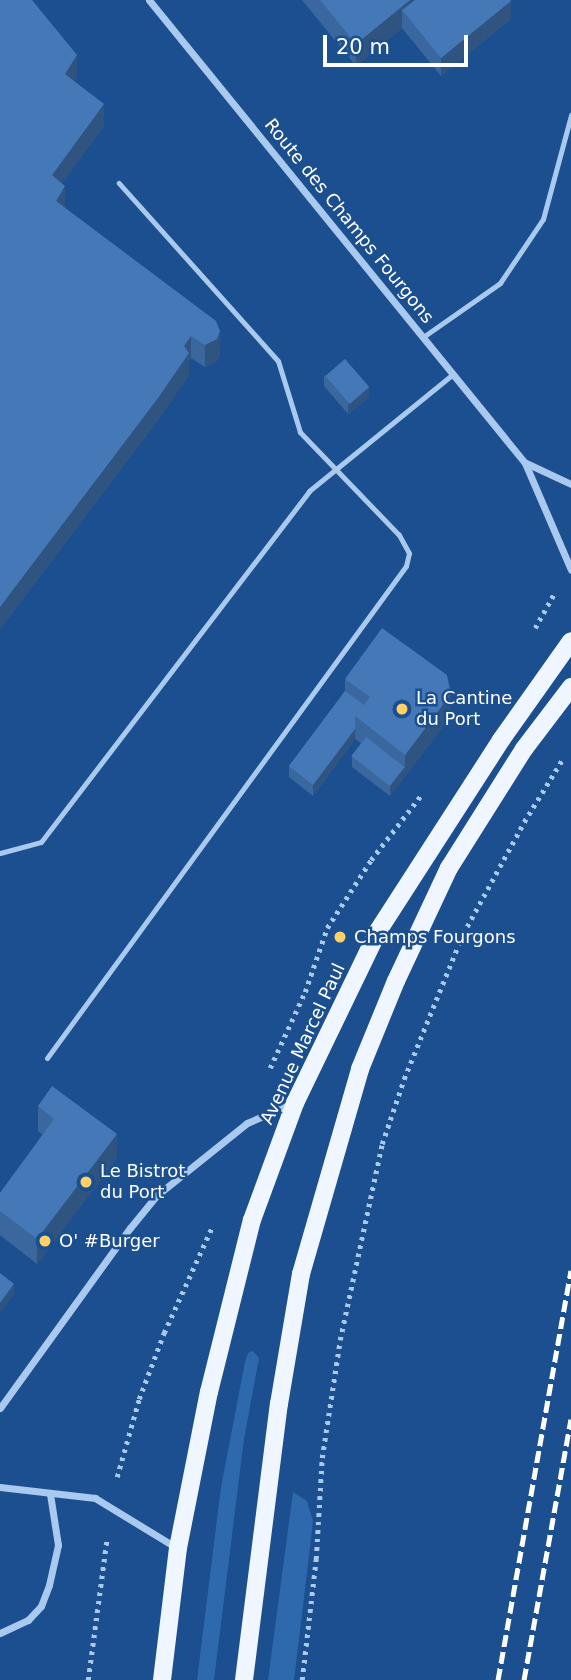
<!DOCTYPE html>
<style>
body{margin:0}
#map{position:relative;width:571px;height:1680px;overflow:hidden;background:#1b4f8f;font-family:"DejaVu Sans",sans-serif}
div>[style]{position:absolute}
.green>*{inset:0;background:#2e69ad}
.path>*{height:4.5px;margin-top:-2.25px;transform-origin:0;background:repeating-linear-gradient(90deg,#a9c9ee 0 3.5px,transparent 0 8.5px)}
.lane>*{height:5px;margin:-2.5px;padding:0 2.5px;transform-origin:2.5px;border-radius:2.5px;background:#a9c9ee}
.street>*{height:7px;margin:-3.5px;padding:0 3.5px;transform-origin:3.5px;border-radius:3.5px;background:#a9c9ee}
.primary>*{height:18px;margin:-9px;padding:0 9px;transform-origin:9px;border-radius:9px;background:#f0f6ff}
.rail>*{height:5px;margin-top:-2.5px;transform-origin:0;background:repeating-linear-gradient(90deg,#fff 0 12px,transparent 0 17px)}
.wall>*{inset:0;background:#3a679d}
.shaded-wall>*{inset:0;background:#305480}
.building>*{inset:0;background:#4478b7;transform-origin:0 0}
.dots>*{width:19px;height:19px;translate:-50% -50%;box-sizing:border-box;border:4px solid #1b4f8f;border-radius:50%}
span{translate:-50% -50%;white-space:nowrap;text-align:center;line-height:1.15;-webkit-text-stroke:5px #1b4f8f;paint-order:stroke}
.street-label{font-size:18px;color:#fff}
.poi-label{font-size:18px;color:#fff}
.left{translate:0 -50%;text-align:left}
.scale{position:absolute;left:323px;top:35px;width:145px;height:32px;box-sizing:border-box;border:4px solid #fff;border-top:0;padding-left:9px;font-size:21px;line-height:24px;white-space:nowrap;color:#fff;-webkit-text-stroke:5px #1b4f8f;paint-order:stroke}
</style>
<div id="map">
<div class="green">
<div style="clip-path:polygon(253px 1351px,259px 1358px,244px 1439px,214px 1680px,197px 1680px,221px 1487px,245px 1362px,248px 1353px)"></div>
<div style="clip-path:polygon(293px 1492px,307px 1501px,313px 1521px,302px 1615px,294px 1680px,268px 1680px)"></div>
</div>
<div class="path">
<div style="left:535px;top:628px;width:41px;rotate:-60.9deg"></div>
<div style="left:270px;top:1068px;width:84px;rotate:-65.3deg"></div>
<div style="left:305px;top:992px;width:68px;rotate:-71deg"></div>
<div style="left:327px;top:928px;width:81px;rotate:-57.1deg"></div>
<div style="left:371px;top:860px;width:83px;rotate:-52.3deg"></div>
<div style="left:117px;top:1477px;width:81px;rotate:-74.2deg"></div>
<div style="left:139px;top:1399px;width:71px;rotate:-69.3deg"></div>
<div style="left:164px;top:1333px;width:116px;rotate:-65.6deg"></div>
<div style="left:88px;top:1680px;width:144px;rotate:-82.4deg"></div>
<div style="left:302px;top:1680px;width:122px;rotate:-83.4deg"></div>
<div style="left:316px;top:1559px;width:101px;rotate:-86.6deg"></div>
<div style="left:322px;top:1458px;width:119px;rotate:-81.3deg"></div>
<div style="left:340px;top:1340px;width:200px;rotate:-77.9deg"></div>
<div style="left:382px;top:1144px;width:69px;rotate:-71.3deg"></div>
<div style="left:404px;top:1079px;width:157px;rotate:-67.9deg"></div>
<div style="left:463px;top:934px;width:128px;rotate:-61.4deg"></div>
<div style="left:524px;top:822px;width:76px;rotate:-58.4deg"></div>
</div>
<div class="lane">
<div style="left:423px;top:337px;width:94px;rotate:-35deg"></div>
<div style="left:500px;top:283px;width:77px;rotate:-56.1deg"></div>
<div style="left:543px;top:219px;width:108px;rotate:-74.9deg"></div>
<div style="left:0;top:853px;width:42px;rotate:-15deg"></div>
<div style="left:41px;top:842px;width:442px;rotate:-52.6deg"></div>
<div style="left:309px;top:491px;width:186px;rotate:-39.1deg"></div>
<div style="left:47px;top:1058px;width:609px;rotate:-53.88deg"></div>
<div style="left:406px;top:566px;width:13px;rotate:-77deg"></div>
<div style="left:409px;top:553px;width:21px;rotate:-119deg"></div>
<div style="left:399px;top:535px;width:143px;rotate:-133.9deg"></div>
<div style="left:300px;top:432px;width:74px;rotate:-107.2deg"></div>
<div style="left:278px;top:361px;width:239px;rotate:-131.8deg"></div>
</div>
<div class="street">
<div style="left:149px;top:0;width:596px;rotate:50.92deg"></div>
<div style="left:525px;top:463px;width:116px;rotate:66.7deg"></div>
<div style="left:526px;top:463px;width:50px;rotate:25deg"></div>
<div style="left:0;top:1408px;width:222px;rotate:-54.2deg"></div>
<div style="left:130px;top:1228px;width:41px;rotate:-50.9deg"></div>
<div style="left:156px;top:1196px;width:117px;rotate:-38.7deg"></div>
<div style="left:247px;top:1123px;width:48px;rotate:-23.4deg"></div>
<div style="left:0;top:1487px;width:96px;rotate:6.6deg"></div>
<div style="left:95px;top:1498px;width:96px;rotate:31.4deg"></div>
<div style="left:0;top:1633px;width:31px;rotate:-25deg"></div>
<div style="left:28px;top:1620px;width:19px;rotate:-47deg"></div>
<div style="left:41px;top:1606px;width:22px;rotate:-69deg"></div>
<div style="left:49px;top:1585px;width:41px;rotate:-77.3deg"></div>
<div style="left:58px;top:1545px;width:52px;rotate:-98.9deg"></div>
</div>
<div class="primary">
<div style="left:162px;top:1680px;width:133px;rotate:-83.1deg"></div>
<div style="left:178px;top:1548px;width:159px;rotate:-78.8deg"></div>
<div style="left:209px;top:1392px;width:177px;rotate:-76deg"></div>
<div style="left:252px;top:1220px;width:125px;rotate:-69.8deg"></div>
<div style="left:295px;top:1103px;width:191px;rotate:-64.2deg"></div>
<div style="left:378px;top:931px;width:227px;rotate:-57.2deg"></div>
<div style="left:501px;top:740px;width:121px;rotate:-54.7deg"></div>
<div style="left:244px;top:1680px;width:278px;rotate:-82.8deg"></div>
<div style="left:279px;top:1404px;width:132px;rotate:-80.4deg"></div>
<div style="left:301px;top:1274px;width:213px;rotate:-73.9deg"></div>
<div style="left:360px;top:1069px;width:95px;rotate:-67.8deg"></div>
<div style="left:396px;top:981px;width:125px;rotate:-64.9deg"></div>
<div style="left:449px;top:868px;width:141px;rotate:-57.8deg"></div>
<div style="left:524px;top:749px;width:78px;rotate:-52.8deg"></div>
</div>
<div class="rail">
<div style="left:498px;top:1680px;width:416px;rotate:-79.9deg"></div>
<div style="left:524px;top:1680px;width:265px;rotate:-79.8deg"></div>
</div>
<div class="wall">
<div style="clip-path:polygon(0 0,77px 77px,74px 82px,104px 126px,62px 183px,65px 208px,220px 354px,217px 361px,205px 367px,191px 358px,189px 361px,189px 375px,158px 420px,0 629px)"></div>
<div style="clip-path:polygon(302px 0,510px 0,511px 19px,441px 76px,402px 28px,356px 66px)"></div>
<div style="clip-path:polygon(324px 375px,369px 397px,348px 414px,324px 386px)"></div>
<div style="clip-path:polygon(345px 679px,451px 716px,390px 796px,352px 767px,352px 757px,362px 744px,355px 739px,313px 796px,289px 777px,289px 766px,345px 691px)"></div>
<div style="clip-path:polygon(38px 1106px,117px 1158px,37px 1264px,0 1235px,0 1193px,43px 1135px,38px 1131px)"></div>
</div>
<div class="shaded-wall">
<div style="clip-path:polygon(410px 0,437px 0,402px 10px,402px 28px,356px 66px,356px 44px)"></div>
<div style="clip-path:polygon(511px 1px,511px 19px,441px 76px,441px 58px)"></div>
<div style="clip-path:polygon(77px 55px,77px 77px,65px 96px,65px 74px)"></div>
<div style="clip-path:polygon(104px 104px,104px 126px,52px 197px,52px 175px)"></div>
<div style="clip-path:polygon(65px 186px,65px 208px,56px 201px)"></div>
<div style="clip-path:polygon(220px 331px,220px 354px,217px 361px,205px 367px,205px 345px)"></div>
<div style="clip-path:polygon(191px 336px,191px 358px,189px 361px,189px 375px,158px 420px,0 629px,0 607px)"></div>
<div style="clip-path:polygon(369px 387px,369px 397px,348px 414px,348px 403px)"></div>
<div style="clip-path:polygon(451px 694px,451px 716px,390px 796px,390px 785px,405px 767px,405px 755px)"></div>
<div style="clip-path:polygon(355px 729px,355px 739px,313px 796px,313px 785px)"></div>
<div style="clip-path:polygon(117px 1134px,117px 1158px,37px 1264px,37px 1239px)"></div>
<div style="clip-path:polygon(14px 1284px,14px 1294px,0 1313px,0 1303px)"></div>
</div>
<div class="building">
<div style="clip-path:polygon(0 0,32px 0,77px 55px,65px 74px,104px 104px,52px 175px,65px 186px,56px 201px,216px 321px,220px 331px,217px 339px,205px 345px,191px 336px,184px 346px,189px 353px,158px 398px,0 607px)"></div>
<div style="clip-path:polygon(320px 0,410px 0,356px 44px)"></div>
<div style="clip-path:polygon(415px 0,510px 0,511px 1px,441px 58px,402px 10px)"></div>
<div style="left:345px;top:359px;width:37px;height:26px;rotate:49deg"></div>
<div style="clip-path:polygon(382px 628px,447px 675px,451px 694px,405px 755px,355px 716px,370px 697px,345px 679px)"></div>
<div style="clip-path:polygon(345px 691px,364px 705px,355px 716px,355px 729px,313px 785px,289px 766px)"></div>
<div style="left:366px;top:737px;width:49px;height:24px;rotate:38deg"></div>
<div style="clip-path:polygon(52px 1086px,117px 1134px,37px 1239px,0 1211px,0 1193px,54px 1119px,38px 1106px)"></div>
<div style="clip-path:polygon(0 1273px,14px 1284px,0 1303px)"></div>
</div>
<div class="dots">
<div style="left:402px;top:709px;background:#ffd166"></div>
<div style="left:340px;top:937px;background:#ffd166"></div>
<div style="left:86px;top:1182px;background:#ffd166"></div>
<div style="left:45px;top:1241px;background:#ffd166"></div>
</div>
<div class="street-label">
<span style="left:349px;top:221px;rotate:51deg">Route des Champs Fourgons</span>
<span style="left:303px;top:1044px;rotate:-65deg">Avenue Marcel Paul</span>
</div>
<div class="poi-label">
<span class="left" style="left:416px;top:709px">La Cantine<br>du Port</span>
<span class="left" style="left:354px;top:937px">Champs Fourgons</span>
<span class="left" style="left:100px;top:1182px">Le Bistrot<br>du Port</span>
<span class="left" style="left:59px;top:1241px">O' #Burger</span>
</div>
<div class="scale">20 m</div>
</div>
